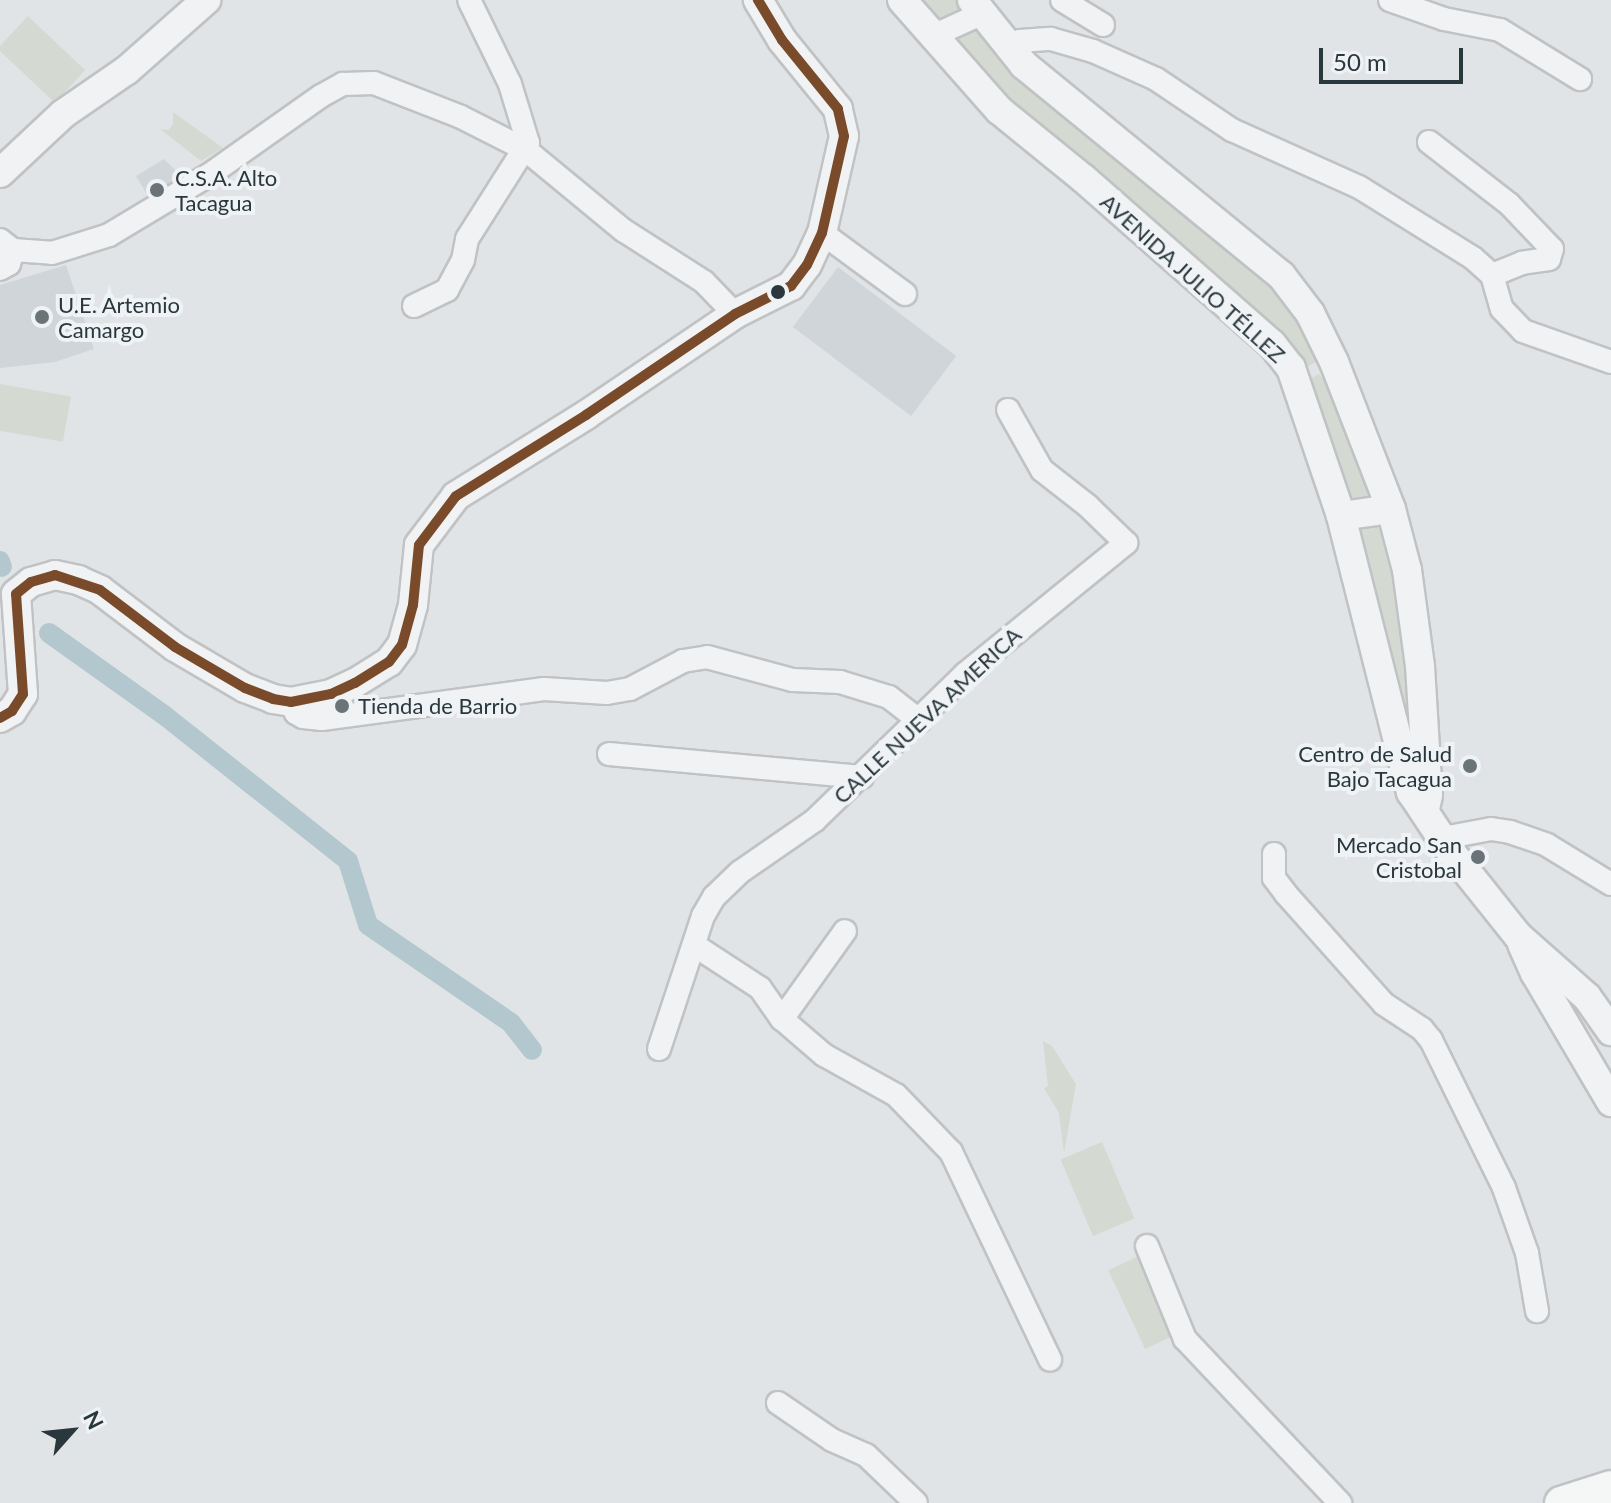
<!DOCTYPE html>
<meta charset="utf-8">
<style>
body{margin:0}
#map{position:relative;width:1611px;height:1503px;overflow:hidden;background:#e1e4e6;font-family:Lato,sans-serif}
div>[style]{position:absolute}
.built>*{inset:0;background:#d0d5d9;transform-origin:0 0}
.green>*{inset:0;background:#d4d9d2;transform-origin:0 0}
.canal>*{height:20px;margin:-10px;padding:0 10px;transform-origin:10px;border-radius:10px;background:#b3c8ce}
.roads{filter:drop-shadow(2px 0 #c0c2c4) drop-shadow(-2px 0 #c0c2c4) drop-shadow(0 2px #c0c2c4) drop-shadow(0 -2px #c0c2c4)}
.minor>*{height:22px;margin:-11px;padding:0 11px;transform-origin:11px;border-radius:11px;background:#f0f2f3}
.tertiary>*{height:28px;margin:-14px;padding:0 14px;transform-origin:14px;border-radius:14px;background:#f0f2f3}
.secondary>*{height:32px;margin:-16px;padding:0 16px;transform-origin:16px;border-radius:16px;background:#f5f6f6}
.bus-1>*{height:10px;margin:-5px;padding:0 5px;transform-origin:5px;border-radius:5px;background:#7a4b2a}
.dots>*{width:22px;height:22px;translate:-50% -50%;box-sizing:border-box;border:4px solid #eff3f5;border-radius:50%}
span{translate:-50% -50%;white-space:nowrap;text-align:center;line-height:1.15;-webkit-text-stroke:8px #eff3f5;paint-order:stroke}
.poi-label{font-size:22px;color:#2a373d}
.left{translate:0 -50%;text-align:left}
.right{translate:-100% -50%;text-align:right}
.street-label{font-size:22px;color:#2a373d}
.north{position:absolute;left:32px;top:1391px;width:80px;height:80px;-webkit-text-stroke:6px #eff3f5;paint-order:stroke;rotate:63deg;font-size:22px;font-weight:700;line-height:32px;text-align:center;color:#2a373d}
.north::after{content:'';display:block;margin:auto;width:28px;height:36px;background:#2a373d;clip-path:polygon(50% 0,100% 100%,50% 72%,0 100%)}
.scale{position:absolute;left:1319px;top:48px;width:144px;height:36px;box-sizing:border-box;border:4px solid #2a373d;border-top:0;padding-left:10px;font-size:24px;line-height:28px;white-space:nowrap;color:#2a373d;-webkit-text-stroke:6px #eff3f5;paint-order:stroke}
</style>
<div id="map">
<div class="built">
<div style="clip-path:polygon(164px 159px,185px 180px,151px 201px,136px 176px)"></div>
<div style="clip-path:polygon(66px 265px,94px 349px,55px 362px,0 368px,0 285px)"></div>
<div style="left:838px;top:267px;width:148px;height:75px;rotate:37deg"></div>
</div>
<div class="green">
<div style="clip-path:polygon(907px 0,960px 0,964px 12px,933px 26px)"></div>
<div style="clip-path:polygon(28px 16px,85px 70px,55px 103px,0 51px,0 46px)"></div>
<div style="clip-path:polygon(977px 27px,1240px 251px,1297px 310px,1320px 360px,1305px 368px,987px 90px,947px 37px)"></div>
<div style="clip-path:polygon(173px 112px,223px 148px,201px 161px,160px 129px,169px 130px,173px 124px)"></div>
<div style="clip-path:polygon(1319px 374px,1330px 387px,1374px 498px,1348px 501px,1307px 380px)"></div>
<div style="left:0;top:384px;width:72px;height:46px;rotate:10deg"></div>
<div style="clip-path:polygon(1358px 524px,1383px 528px,1402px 575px,1418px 775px,1354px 528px)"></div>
<div style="clip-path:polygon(1043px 1041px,1052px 1046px,1076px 1084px,1064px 1153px,1059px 1113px,1044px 1088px,1048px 1086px)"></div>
<div style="left:1102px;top:1142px;width:83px;height:45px;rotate:67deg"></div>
<div style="left:1141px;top:1255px;width:87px;height:36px;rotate:65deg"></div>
</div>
<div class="canal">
<div style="left:0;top:561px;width:6px;rotate:72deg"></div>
<div style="left:49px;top:633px;width:141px;rotate:35.5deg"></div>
<div style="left:164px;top:715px;width:235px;rotate:38.4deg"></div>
<div style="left:348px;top:861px;width:67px;rotate:72.6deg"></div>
<div style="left:368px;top:925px;width:173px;rotate:34.4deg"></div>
<div style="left:511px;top:1023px;width:34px;rotate:52deg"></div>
</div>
<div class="roads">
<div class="minor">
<div style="left:1062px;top:0;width:48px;rotate:31.4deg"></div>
<div style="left:1390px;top:0;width:57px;rotate:19.4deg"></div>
<div style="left:1444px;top:19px;width:57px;rotate:11.1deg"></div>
<div style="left:1500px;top:30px;width:94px;rotate:31.5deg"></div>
<div style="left:935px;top:35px;width:51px;rotate:-24.5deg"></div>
<div style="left:1008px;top:49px;width:14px;rotate:-34deg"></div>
<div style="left:1020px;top:41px;width:31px;rotate:-4deg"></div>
<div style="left:1051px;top:39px;width:44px;rotate:15.9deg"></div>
<div style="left:1093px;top:51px;width:69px;rotate:24deg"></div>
<div style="left:1156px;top:79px;width:92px;rotate:33.9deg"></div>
<div style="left:1232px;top:130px;width:139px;rotate:24.2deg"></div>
<div style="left:1359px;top:187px;width:134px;rotate:31.9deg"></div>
<div style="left:1473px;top:258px;width:25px;rotate:42deg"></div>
<div style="left:1492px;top:275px;width:35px;rotate:74deg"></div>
<div style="left:1502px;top:309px;width:30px;rotate:46deg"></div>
<div style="left:1523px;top:331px;width:93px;rotate:19.4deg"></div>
<div style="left:1429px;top:142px;width:101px;rotate:37.8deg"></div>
<div style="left:1509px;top:204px;width:62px;rotate:46.3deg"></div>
<div style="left:1552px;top:249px;width:10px;rotate:107deg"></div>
<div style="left:1549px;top:259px;width:27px;rotate:172deg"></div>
<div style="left:1522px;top:263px;width:32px;rotate:158deg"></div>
<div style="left:822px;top:233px;width:103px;rotate:36.3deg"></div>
<div style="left:0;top:240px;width:16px;rotate:38deg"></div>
<div style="left:13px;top:250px;width:39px;rotate:4deg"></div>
<div style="left:52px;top:253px;width:60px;rotate:-17.5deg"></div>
<div style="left:109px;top:235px;width:117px;rotate:-31deg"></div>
<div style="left:209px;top:175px;width:137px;rotate:-35.2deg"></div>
<div style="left:321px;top:96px;width:25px;rotate:-29deg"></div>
<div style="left:343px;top:84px;width:31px;rotate:-2deg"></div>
<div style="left:374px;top:83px;width:93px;rotate:21.3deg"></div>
<div style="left:461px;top:117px;width:73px;rotate:26.9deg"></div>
<div style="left:526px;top:150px;width:126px;rotate:39.5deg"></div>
<div style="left:623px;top:230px;width:96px;rotate:32.7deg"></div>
<div style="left:704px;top:282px;width:45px;rotate:45.9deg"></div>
<div style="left:0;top:269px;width:10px;rotate:-29deg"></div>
<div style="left:9px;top:264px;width:15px;rotate:-74deg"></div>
<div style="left:414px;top:306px;width:37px;rotate:-26deg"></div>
<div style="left:447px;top:290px;width:34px;rotate:-62deg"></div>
<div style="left:463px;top:260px;width:21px;rotate:-79deg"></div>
<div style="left:467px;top:239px;width:114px;rotate:-57.6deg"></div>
<div style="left:528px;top:143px;width:62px;rotate:-107deg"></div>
<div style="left:510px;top:84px;width:93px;rotate:-116deg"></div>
<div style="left:291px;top:702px;width:12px;rotate:66deg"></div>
<div style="left:296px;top:713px;width:8px;rotate:30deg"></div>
<div style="left:303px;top:717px;width:19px;rotate:6deg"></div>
<div style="left:322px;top:719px;width:224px;rotate:-7.7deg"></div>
<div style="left:544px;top:689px;width:63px;rotate:3.6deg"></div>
<div style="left:607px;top:693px;width:23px;rotate:-10deg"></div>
<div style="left:630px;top:689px;width:60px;rotate:-27.8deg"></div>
<div style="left:683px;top:661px;width:24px;rotate:-9deg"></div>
<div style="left:707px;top:657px;width:89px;rotate:15deg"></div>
<div style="left:793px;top:680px;width:47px;rotate:2.4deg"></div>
<div style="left:840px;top:682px;width:51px;rotate:17deg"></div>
<div style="left:889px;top:697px;width:39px;rotate:38deg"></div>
<div style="left:609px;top:754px;width:254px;rotate:5.2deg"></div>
<div style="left:1443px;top:838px;width:49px;rotate:-10.6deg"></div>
<div style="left:1491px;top:829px;width:19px;rotate:9deg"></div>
<div style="left:1510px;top:832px;width:39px;rotate:19deg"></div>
<div style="left:1547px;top:845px;width:75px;rotate:31.4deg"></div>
<div style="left:1274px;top:854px;width:24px;rotate:90deg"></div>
<div style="left:1274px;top:878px;width:20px;rotate:53deg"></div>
<div style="left:1286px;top:894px;width:147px;rotate:48.3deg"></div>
<div style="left:1384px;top:1004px;width:45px;rotate:33.3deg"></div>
<div style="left:1422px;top:1029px;width:14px;rotate:51deg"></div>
<div style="left:1431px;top:1040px;width:165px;rotate:63.7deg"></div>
<div style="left:1504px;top:1188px;width:69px;rotate:70.5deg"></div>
<div style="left:1527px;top:1253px;width:59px;rotate:80.2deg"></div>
<div style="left:694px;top:945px;width:79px;rotate:33.1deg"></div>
<div style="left:760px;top:988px;width:38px;rotate:55deg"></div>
<div style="left:782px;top:1019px;width:55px;rotate:40.6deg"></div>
<div style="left:824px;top:1055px;width:82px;rotate:29.1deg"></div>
<div style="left:896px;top:1095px;width:79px;rotate:46deg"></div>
<div style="left:951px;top:1152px;width:230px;rotate:64.5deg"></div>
<div style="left:782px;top:1019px;width:108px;rotate:-54.4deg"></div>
<div style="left:659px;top:1049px;width:140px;rotate:-71.7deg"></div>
<div style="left:703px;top:916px;width:22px;rotate:-60deg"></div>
<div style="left:714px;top:897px;width:36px;rotate:-44deg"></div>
<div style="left:740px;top:872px;width:91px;rotate:-34.7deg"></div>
<div style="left:815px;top:820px;width:209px;rotate:-44.2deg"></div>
<div style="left:965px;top:674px;width:208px;rotate:-39.1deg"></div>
<div style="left:1126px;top:543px;width:53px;rotate:-135.8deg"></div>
<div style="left:1088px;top:506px;width:58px;rotate:-142deg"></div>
<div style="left:1042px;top:470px;width:69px;rotate:-119.5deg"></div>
<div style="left:1147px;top:1246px;width:100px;rotate:67.8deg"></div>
<div style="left:1185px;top:1339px;width:226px;rotate:46.6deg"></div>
<div style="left:778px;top:1403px;width:65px;rotate:34.4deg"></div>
<div style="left:832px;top:1440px;width:37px;rotate:24deg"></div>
<div style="left:866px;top:1455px;width:69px;rotate:43.8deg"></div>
</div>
<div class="tertiary">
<div style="left:902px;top:0;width:147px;rotate:48.6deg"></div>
<div style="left:999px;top:110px;width:109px;rotate:39.1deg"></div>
<div style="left:1084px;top:179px;width:250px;rotate:41.3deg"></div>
<div style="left:1272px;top:344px;width:31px;rotate:52deg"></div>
<div style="left:1291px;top:368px;width:156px;rotate:71.3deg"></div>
<div style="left:1341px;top:516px;width:285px;rotate:75.8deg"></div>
<div style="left:1411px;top:792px;width:72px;rotate:56.3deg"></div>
<div style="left:1451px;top:852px;width:107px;rotate:51.4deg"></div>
<div style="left:1518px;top:936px;width:92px;rotate:41.5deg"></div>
<div style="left:1587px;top:997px;width:42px;rotate:54.8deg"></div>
<div style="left:972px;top:0;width:83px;rotate:51.3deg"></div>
<div style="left:1024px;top:65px;width:332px;rotate:39.3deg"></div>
<div style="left:1281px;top:275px;width:48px;rotate:52.7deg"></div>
<div style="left:1310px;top:313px;width:55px;rotate:63.9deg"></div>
<div style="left:1334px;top:362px;width:158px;rotate:68.8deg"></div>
<div style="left:1391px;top:509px;width:63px;rotate:75.3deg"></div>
<div style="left:1407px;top:570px;width:97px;rotate:82.3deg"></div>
<div style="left:1420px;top:666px;width:129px;rotate:86.5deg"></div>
<div style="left:1428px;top:795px;width:14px;rotate:102deg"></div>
<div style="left:0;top:173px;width:86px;rotate:-43.1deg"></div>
<div style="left:63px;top:114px;width:78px;rotate:-34.5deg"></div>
<div style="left:127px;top:70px;width:106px;rotate:-41.5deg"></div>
<div style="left:1341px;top:516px;width:50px;rotate:-8deg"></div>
<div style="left:0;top:718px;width:14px;rotate:-30deg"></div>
<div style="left:12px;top:711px;width:20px;rotate:-57deg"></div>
<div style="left:23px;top:694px;width:100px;rotate:-94deg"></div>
<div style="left:16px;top:594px;width:19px;rotate:-39deg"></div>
<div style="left:31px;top:582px;width:25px;rotate:-16deg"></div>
<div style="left:55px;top:575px;width:24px;rotate:12deg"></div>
<div style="left:78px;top:580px;width:24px;rotate:24deg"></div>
<div style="left:100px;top:590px;width:94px;rotate:37.2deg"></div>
<div style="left:175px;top:647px;width:81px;rotate:30.4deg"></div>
<div style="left:245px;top:688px;width:30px;rotate:21deg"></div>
<div style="left:273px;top:699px;width:18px;rotate:9deg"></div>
<div style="left:291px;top:702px;width:41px;rotate:-11.3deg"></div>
<div style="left:331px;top:694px;width:26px;rotate:-25deg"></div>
<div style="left:355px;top:683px;width:40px;rotate:-32deg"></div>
<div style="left:389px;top:662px;width:21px;rotate:-53deg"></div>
<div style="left:402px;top:645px;width:41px;rotate:-74.6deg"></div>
<div style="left:413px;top:605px;width:60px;rotate:-84.3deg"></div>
<div style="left:419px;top:545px;width:61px;rotate:-52.9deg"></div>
<div style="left:456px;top:496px;width:153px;rotate:-31.9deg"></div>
<div style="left:586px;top:415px;width:180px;rotate:-34.1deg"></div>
<div style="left:735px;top:314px;width:63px;rotate:-26.6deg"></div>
<div style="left:791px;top:286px;width:26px;rotate:-53deg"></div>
<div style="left:807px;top:265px;width:35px;rotate:-65deg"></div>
<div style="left:822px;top:233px;width:99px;rotate:-77.2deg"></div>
<div style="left:844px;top:136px;width:28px;rotate:-103deg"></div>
<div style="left:838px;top:109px;width:89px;rotate:-129.1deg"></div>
<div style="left:782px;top:40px;width:47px;rotate:-121deg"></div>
<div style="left:1522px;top:944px;width:32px;rotate:66deg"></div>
<div style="left:1535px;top:973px;width:150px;rotate:59.5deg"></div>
</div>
<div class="secondary">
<div style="left:1561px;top:1503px;width:52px;rotate:-17.7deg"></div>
</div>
</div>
<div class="bus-1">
<div style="left:0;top:718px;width:14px;rotate:-30deg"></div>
<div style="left:12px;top:711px;width:20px;rotate:-57deg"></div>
<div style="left:23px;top:694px;width:100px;rotate:-94deg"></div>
<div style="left:16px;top:594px;width:19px;rotate:-39deg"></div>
<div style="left:31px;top:582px;width:25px;rotate:-16deg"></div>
<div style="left:55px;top:575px;width:47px;rotate:18.4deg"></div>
<div style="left:100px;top:590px;width:94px;rotate:37.2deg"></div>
<div style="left:175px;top:647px;width:81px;rotate:30.4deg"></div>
<div style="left:245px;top:688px;width:30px;rotate:21deg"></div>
<div style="left:273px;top:699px;width:18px;rotate:9deg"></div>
<div style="left:291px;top:702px;width:41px;rotate:-11.3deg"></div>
<div style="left:331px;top:694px;width:26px;rotate:-25deg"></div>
<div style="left:355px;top:683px;width:40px;rotate:-32deg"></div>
<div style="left:389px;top:662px;width:21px;rotate:-53deg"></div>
<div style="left:402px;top:645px;width:41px;rotate:-74.6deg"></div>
<div style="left:413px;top:605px;width:60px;rotate:-84.3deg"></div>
<div style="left:419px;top:545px;width:61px;rotate:-52.9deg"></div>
<div style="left:456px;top:496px;width:153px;rotate:-31.9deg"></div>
<div style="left:586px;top:415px;width:180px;rotate:-34.1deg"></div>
<div style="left:735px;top:314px;width:63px;rotate:-26.6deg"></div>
<div style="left:791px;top:286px;width:26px;rotate:-53deg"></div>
<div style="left:807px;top:265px;width:35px;rotate:-65deg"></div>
<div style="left:822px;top:233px;width:99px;rotate:-77.2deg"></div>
<div style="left:844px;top:136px;width:28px;rotate:-103deg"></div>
<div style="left:838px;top:109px;width:89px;rotate:-129.1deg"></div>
<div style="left:782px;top:40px;width:47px;rotate:-121deg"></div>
</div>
<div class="dots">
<div style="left:157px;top:190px;background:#6a7478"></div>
<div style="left:778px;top:292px;background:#2a373d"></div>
<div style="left:42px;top:317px;background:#6a7478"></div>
<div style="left:342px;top:706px;background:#6a7478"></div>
<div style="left:1470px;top:766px;background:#6a7478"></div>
<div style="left:1478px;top:857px;background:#6a7478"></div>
</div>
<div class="poi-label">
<span class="left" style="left:175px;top:190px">C.S.A. Alto<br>Tacagua</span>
<span class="left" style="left:58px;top:317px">U.E. Artemio<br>Camargo</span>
<span class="left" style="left:358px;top:706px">Tienda de Barrio</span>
<span class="right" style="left:1452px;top:766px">Centro de Salud<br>Bajo Tacagua</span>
<span class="right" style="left:1462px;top:857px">Mercado San<br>Cristobal</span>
</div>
<div class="street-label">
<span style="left:1193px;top:278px;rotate:42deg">AVENIDA JULIO TÉLLEZ</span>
<span style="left:927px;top:715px;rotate:-43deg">CALLE NUEVA AMERICA</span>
</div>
<div class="north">N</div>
<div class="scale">50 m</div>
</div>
